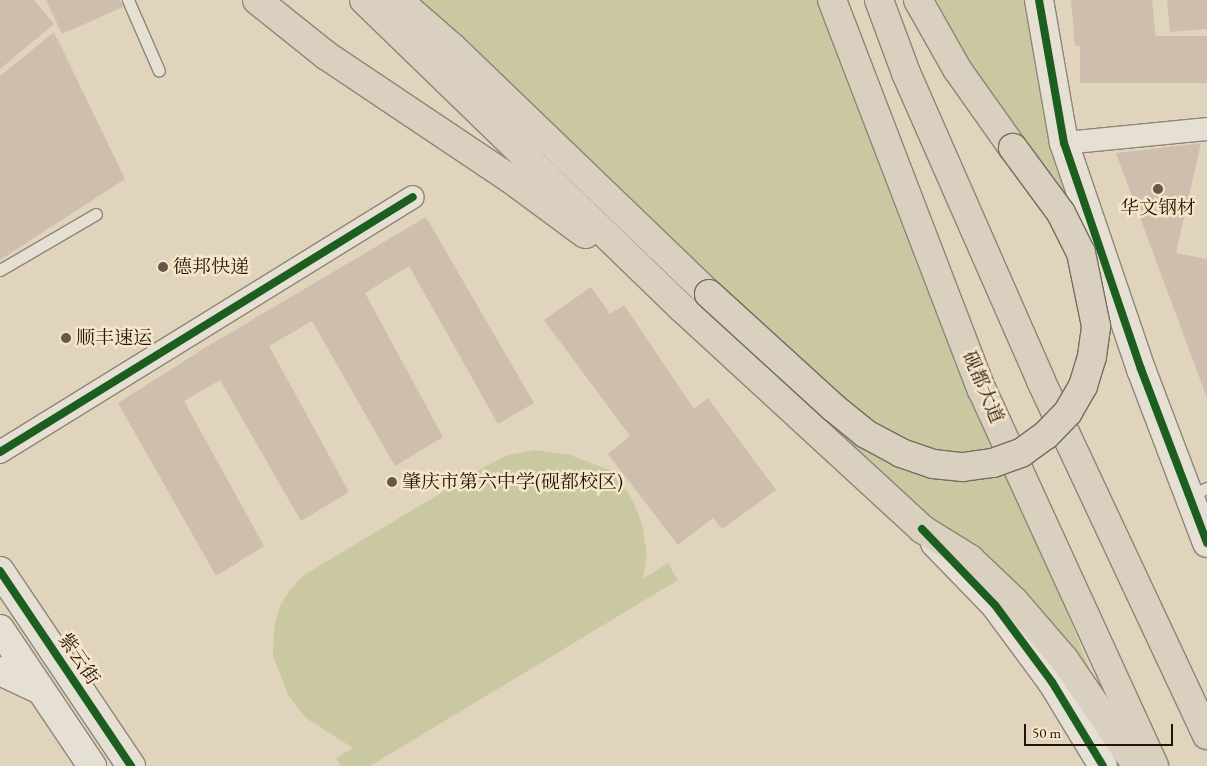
<!DOCTYPE html>
<meta charset="utf-8">
<style>
body{margin:0}
#map{position:relative;width:1207px;height:766px;overflow:hidden;background:#e1d4bc;font-family:"EB Garamond","Noto Serif SC",serif}
div>[style]{position:absolute}
.green>*{inset:0;background:#cac8a1}
.building>*{inset:0;background:#cebead;transform-origin:0 0}
.roads{filter:drop-shadow(1px 0 #8e8577) drop-shadow(-1px 0 #8e8577) drop-shadow(0 1px #8e8577) drop-shadow(0 -1px #8e8577)}
.lane>*{height:11px;margin:-5.5px;padding:0 5.5px;transform-origin:5.5px;border-radius:5.5px;background:#e6e0d4}
.street>*{height:22px;margin:-11px;padding:0 11px;transform-origin:11px;border-radius:11px;background:#e6e0d4}
.secondary>*{height:28px;margin:-14px;padding:0 14px;transform-origin:14px;border-radius:14px;background:#e6e0d4}
.primary>*{height:28px;margin:-14px;padding:0 14px;transform-origin:14px;border-radius:14px;background:#dad0bf}
.bridges{filter:drop-shadow(1px 0 #746c5f) drop-shadow(-1px 0 #746c5f) drop-shadow(0 1px #746c5f) drop-shadow(0 -1px #746c5f)}
.primary-bridge>*{height:28px;margin:-14px;padding:0 14px;transform-origin:14px;border-radius:14px;background:#dad0bf}
.cycleway>*{height:8px;margin:-4px;padding:0 4px;transform-origin:4px;border-radius:4px;background:#1b5e20}
.dots>*{width:14px;height:14px;translate:-50% -50%;box-sizing:border-box;border:2px solid #f5e6ca;border-radius:50%}
span{translate:-50% -50%;white-space:nowrap;text-align:center;line-height:1.15;-webkit-text-stroke:5px #f5e6ca;paint-order:stroke}
.poi-label{font-size:19px;color:#22130c}
.left{translate:0 -50%;text-align:left}
.street-label{font-size:19px;color:#22130c}
.scale{position:absolute;left:1024px;top:724px;width:149px;height:22px;box-sizing:border-box;border:2px solid #22130c;border-top:0;padding-left:6px;font-size:15px;line-height:18px;white-space:nowrap;color:#22130c;-webkit-text-stroke:4px #f5e6ca;paint-order:stroke}
</style>
<div id="map">
<div class="green">
<div style="clip-path:polygon(411px 0,822px 0,1101px 697px,953px 535px,848px 445px,823px 381px)"></div>
<div style="clip-path:polygon(931px 0,1023px 0,1049px 120px,1088px 242px,995px 108px)"></div>
<div style="clip-path:polygon(535px 450px,570px 455px,609px 470px,630px 495px,642px 523px,647px 556px,643px 579px,668px 563px,678px 580px,370px 766px,341px 766px,336px 758px,353px 748px,306px 718px,288px 695px,273px 656px,274px 629px,279px 608px,289px 591px,304px 575px,486px 466px,508px 455px)"></div>
</div>
<div class="building">
<div style="clip-path:polygon(0 0,34px 0,54px 24px,0 69px)"></div>
<div style="clip-path:polygon(46px 0,120px 0,123px 7px,62px 34px)"></div>
<div style="clip-path:polygon(1071px 0,1152px 0,1156px 39px,1075px 46px)"></div>
<div style="clip-path:polygon(1167px 0,1207px 0,1207px 29px,1170px 32px)"></div>
<div style="clip-path:polygon(54px 32px,125px 179px,0 260px,0 76px)"></div>
<div style="left:1207px;top:36px;width:47px;height:127px;rotate:90deg"></div>
<div style="clip-path:polygon(1201px 143px,1176px 253px,1207px 259px,1207px 398px,1116px 153px)"></div>
<div style="clip-path:polygon(426px 217px,534px 403px,498px 424px,409px 266px,365px 293px,443px 437px,395px 466px,312px 321px,269px 346px,349px 492px,301px 521px,220px 380px,184px 401px,264px 546px,216px 576px,118px 403px,203px 349px)"></div>
<div style="clip-path:polygon(591px 287px,610px 314px,624px 305px,694px 409px,708px 398px,776px 490px,722px 529px,713px 518px,678px 545px,608px 454px,630px 436px,544px 320px)"></div>
</div>
<div class="roads">
<div class="lane">
<div style="left:128px;top:0;width:77px;rotate:66.4deg"></div>
<div style="left:0;top:270px;width:111px;rotate:-30.3deg"></div>
<div style="left:1189px;top:496px;width:20px;rotate:-24deg"></div>
</div>
<div class="street">
<div style="left:1064px;top:143px;width:144px;rotate:-5.6deg"></div>
<div style="left:0;top:452px;width:485px;rotate:-31.7deg"></div>
</div>
<div class="secondary">
<div style="left:1039px;top:0;width:145px;rotate:80.1deg"></div>
<div style="left:1064px;top:143px;width:239px;rotate:71.2deg"></div>
<div style="left:1141px;top:369px;width:186px;rotate:69.2deg"></div>
<div style="left:935px;top:543px;width:86px;rotate:45.9deg"></div>
<div style="left:995px;top:605px;width:96px;rotate:53.5deg"></div>
<div style="left:1052px;top:682px;width:98px;rotate:58.7deg"></div>
<div style="left:0;top:571px;width:235px;rotate:56.1deg"></div>
<div style="left:0;top:629px;width:165px;rotate:56.1deg"></div>
<div style="left:0;top:671px;width:42px;rotate:25.3deg"></div>
</div>
<div class="primary">
<div style="left:257px;top:0;width:90px;rotate:38.7deg"></div>
<div style="left:327px;top:56px;width:218px;rotate:33.8deg"></div>
<div style="left:508px;top:177px;width:96px;rotate:36.5deg"></div>
<div style="left:364px;top:0;width:444px;rotate:44.1deg"></div>
<div style="left:683px;top:309px;width:325px;rotate:42.6deg"></div>
<div style="left:922px;top:529px;width:57px;rotate:32deg"></div>
<div style="left:970px;top:559px;width:61px;rotate:43.7deg"></div>
<div style="left:1014px;top:601px;width:77px;rotate:49.2deg"></div>
<div style="left:1064px;top:659px;width:130px;rotate:55.7deg"></div>
<div style="left:398px;top:0;width:73px;rotate:41.1deg"></div>
<div style="left:453px;top:48px;width:355px;rotate:43.9deg"></div>
<div style="left:832px;top:0;width:418px;rotate:69deg"></div>
<div style="left:982px;top:390px;width:413px;rotate:65.4deg"></div>
<div style="left:879px;top:0;width:78px;rotate:69.7deg"></div>
<div style="left:906px;top:73px;width:336px;rotate:66.3deg"></div>
<div style="left:1041px;top:381px;width:391px;rotate:64.9deg"></div>
<div style="left:918px;top:0;width:79px;rotate:60.5deg"></div>
<div style="left:957px;top:69px;width:97px;rotate:54.7deg"></div>
</div>
</div>
<div class="bridges">
<div class="primary-bridge">
<div style="left:709px;top:294px;width:169px;rotate:42.4deg"></div>
<div style="left:834px;top:408px;width:41px;rotate:39.1deg"></div>
<div style="left:866px;top:434px;width:40px;rotate:28deg"></div>
<div style="left:901px;top:453px;width:34px;rotate:19deg"></div>
<div style="left:933px;top:464px;width:30px;rotate:6deg"></div>
<div style="left:963px;top:467px;width:30px;rotate:-8deg"></div>
<div style="left:993px;top:463px;width:30px;rotate:-20deg"></div>
<div style="left:1021px;top:453px;width:31px;rotate:-36deg"></div>
<div style="left:1046px;top:435px;width:32px;rotate:-46deg"></div>
<div style="left:1068px;top:412px;width:30px;rotate:-60deg"></div>
<div style="left:1083px;top:386px;width:31px;rotate:-73deg"></div>
<div style="left:1092px;top:356px;width:30px;rotate:-82deg"></div>
<div style="left:1096px;top:326px;width:75px;rotate:-101.6deg"></div>
<div style="left:1081px;top:253px;width:45px;rotate:-116.6deg"></div>
<div style="left:1061px;top:213px;width:81px;rotate:-126.4deg"></div>
</div>
</div>
<div class="cycleway">
<div style="left:1039px;top:0;width:145px;rotate:80.1deg"></div>
<div style="left:1064px;top:143px;width:239px;rotate:71.2deg"></div>
<div style="left:1141px;top:369px;width:186px;rotate:69.2deg"></div>
<div style="left:0;top:452px;width:485px;rotate:-31.7deg"></div>
<div style="left:922px;top:529px;width:105px;rotate:46.2deg"></div>
<div style="left:995px;top:605px;width:96px;rotate:53.5deg"></div>
<div style="left:1052px;top:682px;width:98px;rotate:58.7deg"></div>
<div style="left:0;top:571px;width:235px;rotate:56.1deg"></div>
</div>
<div class="dots">
<div style="left:1158px;top:189px;background:#65574a"></div>
<div style="left:163px;top:267px;background:#65574a"></div>
<div style="left:66px;top:338px;background:#65574a"></div>
<div style="left:392px;top:482px;background:#65574a"></div>
</div>
<div class="poi-label">
<span style="left:1158px;top:208px">华文钢材</span>
<span class="left" style="left:173px;top:267px">德邦快递</span>
<span class="left" style="left:76px;top:338px">顺丰速运</span>
<span class="left" style="left:402px;top:482px">肇庆市第六中学(砚都校区)</span>
</div>
<div class="street-label">
<span style="left:983px;top:387px;rotate:67deg">砚都大道</span>
<span style="left:79px;top:659px;rotate:56deg">紫云街</span>
</div>
<div class="scale">50 m</div>
</div>
